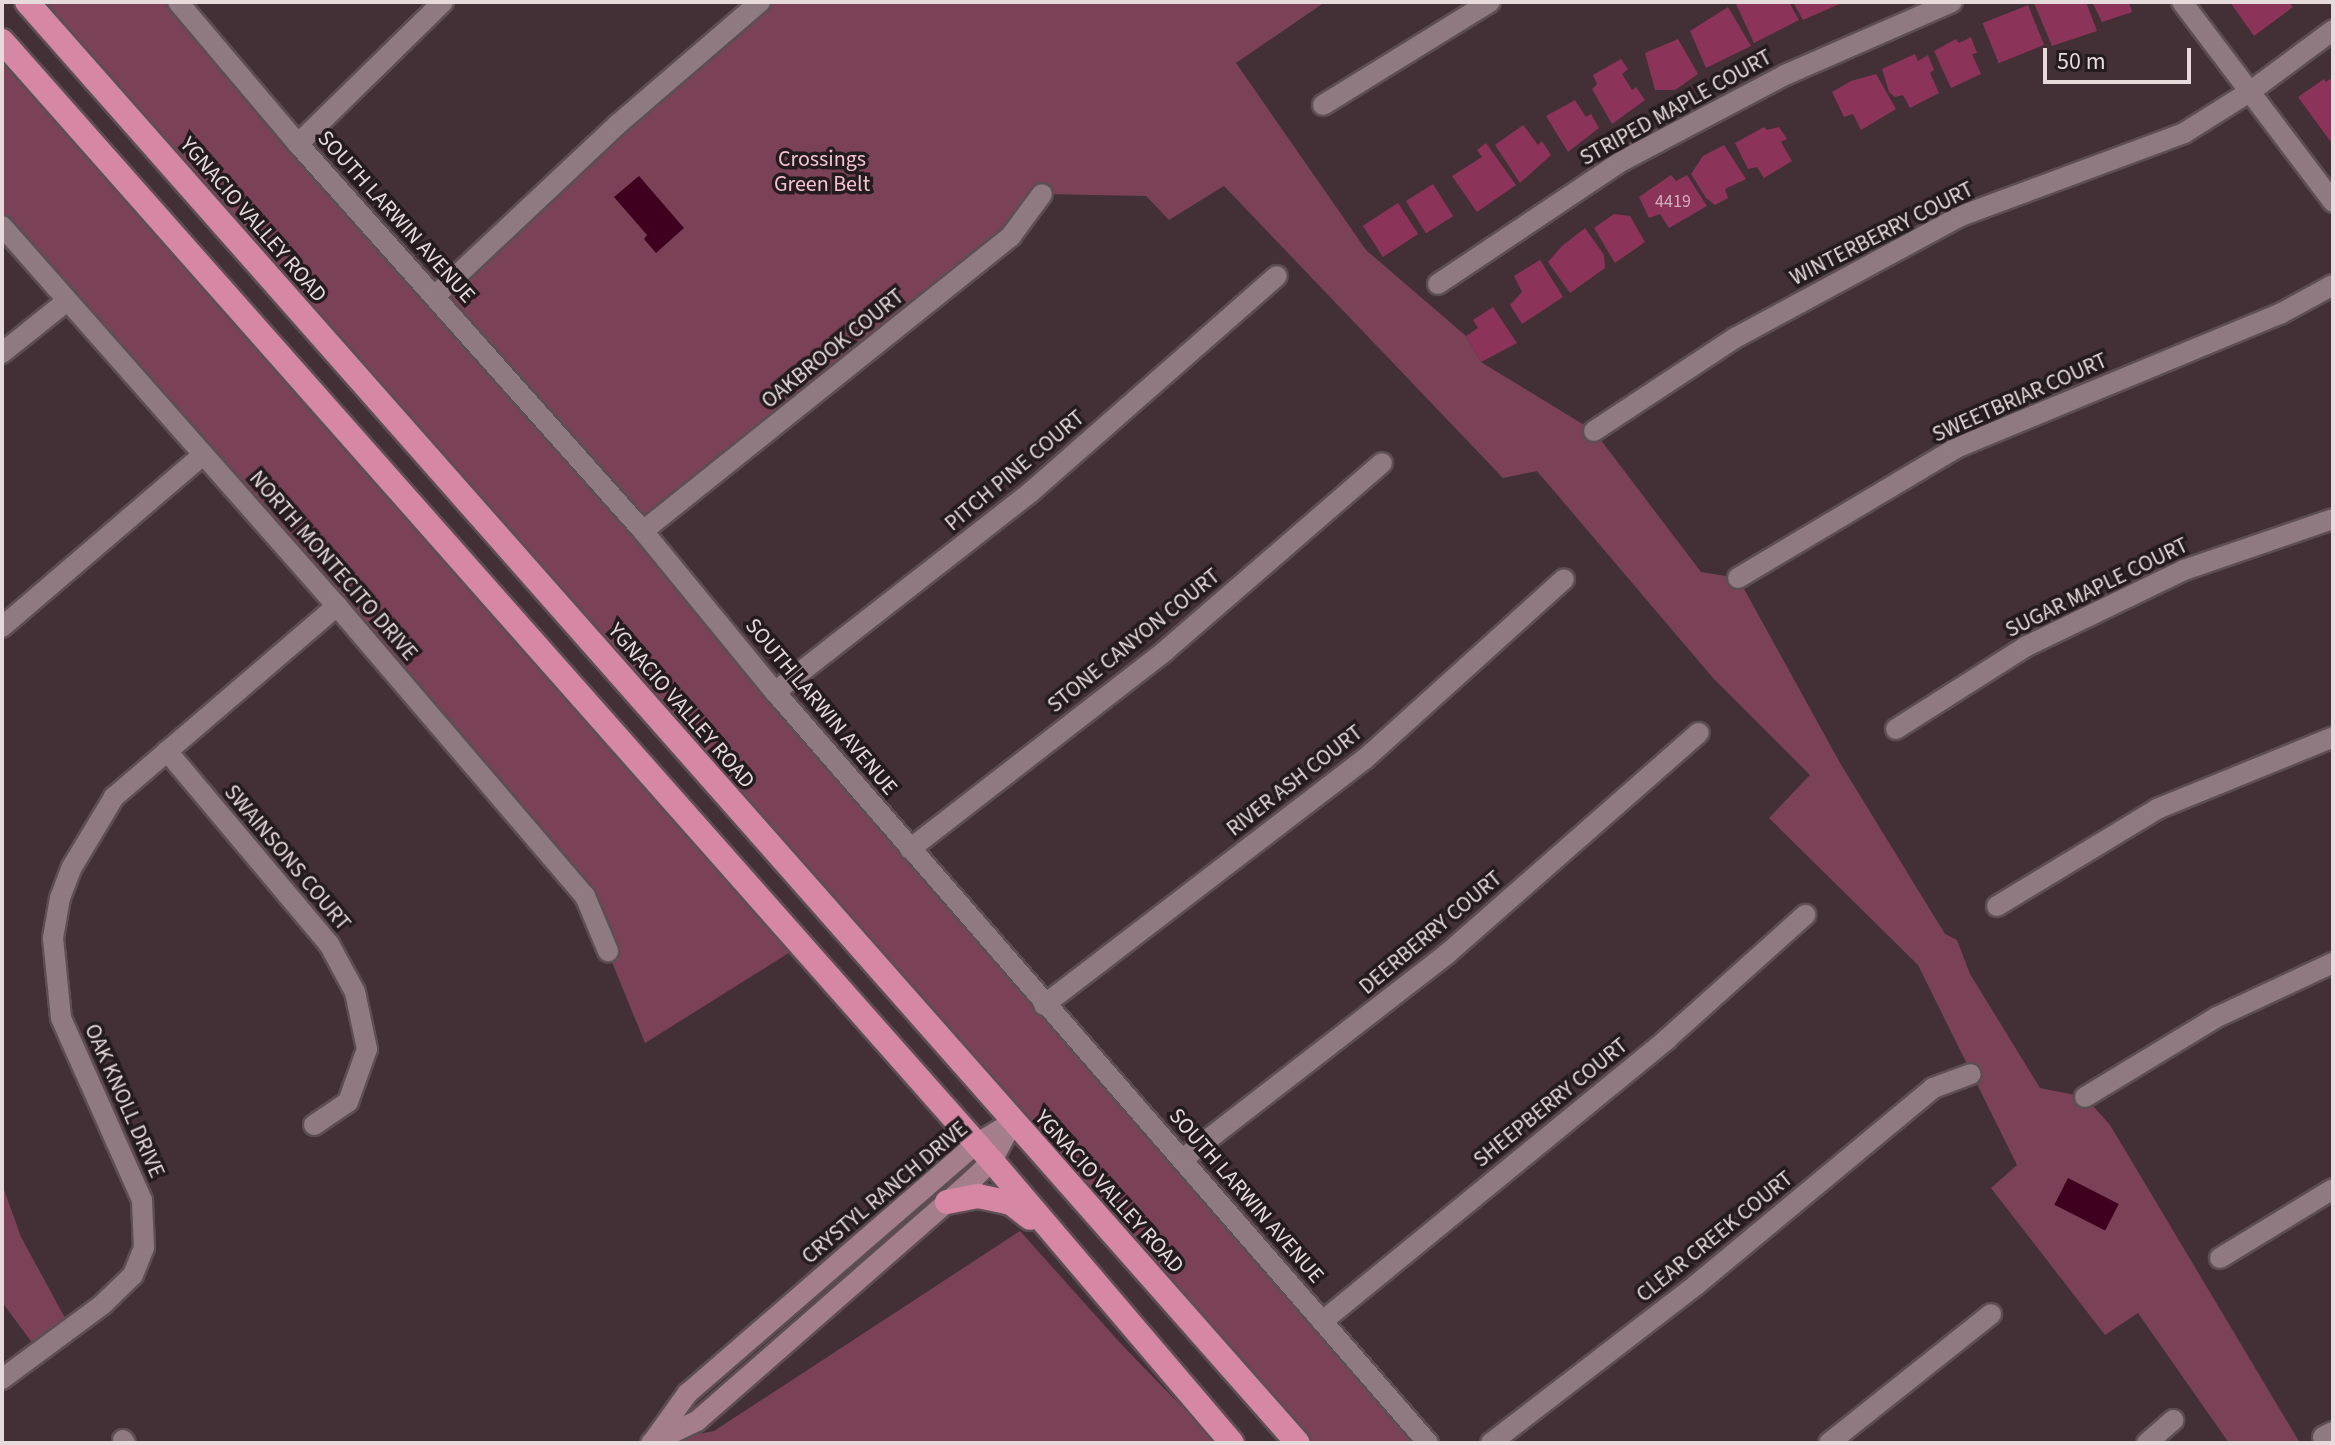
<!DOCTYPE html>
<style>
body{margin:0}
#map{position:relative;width:2335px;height:1445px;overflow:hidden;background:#423036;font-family:"Source Sans 3",sans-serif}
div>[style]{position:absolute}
.green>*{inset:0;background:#7b4257}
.water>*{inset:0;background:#3f001f;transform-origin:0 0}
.building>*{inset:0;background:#8c3359;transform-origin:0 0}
.roads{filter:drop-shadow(2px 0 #5d4e53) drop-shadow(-2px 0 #5d4e53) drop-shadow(0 2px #5d4e53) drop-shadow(0 -2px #5d4e53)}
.street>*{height:20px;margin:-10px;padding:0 10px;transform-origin:10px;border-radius:10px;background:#907a81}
.secondary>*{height:20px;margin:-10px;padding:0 10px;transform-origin:10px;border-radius:10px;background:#a57e8b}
.highway>*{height:24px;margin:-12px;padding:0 12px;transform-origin:12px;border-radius:12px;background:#d687a3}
span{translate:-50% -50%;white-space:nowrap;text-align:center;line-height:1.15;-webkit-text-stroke:7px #231b1d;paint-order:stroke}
.number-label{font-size:18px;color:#d0b0bc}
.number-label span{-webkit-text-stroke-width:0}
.street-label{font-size:22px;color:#e6dadd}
.park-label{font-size:22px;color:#f5c2d3}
.frame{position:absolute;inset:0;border:4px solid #e6dadd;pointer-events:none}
.scale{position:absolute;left:2043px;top:48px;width:148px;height:36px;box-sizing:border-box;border:4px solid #e6dadd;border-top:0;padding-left:10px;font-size:24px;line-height:28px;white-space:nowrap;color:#e6dadd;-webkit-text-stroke:6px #231b1d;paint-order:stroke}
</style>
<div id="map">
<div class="green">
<div style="clip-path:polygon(27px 2px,178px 2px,435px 296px,760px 2px,1325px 2px,1236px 63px,1366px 250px,1466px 336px,1481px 362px,1594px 431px,1701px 572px,1738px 578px,1840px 763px,1945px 934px,1957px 940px,1970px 974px,2040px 1088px,2085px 1097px,2110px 1125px,2300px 1443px,2229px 1443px,2138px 1313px,2105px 1335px,1991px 1188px,2017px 1165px,1918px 965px,1769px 818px,1810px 775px,1713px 678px,1537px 471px,1503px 478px,1224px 186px,1169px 220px,1146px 196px,1042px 194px,1011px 236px,644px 531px,1428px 1443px,1298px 1443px)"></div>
<div style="clip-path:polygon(2px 41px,800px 946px,645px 1043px,585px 896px,2px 226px)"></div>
<div style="clip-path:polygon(2px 1184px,21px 1237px,71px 1329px,39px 1352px,2px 1302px)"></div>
<div style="clip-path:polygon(1020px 1231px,1122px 1345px,1217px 1443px,652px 1443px,714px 1431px)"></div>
</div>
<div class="water">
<div style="clip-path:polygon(639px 176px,684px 228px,656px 253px,644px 239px,647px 235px,614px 197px)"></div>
<div style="left:2068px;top:1178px;width:57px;height:30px;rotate:27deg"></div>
</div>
<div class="building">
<div style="clip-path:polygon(1739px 2px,1789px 2px,1799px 20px,1754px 43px,1736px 4px)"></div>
<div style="clip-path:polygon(1793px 2px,1844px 2px,1803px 20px)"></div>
<div style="clip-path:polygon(2086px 2px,2097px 31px,2052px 46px,2034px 3px)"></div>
<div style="clip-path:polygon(2092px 2px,2129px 2px,2132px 12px,2102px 22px)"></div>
<div style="clip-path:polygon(2230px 2px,2289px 2px,2293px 7px,2254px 36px)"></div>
<div style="left:2028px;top:5px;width:43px;height:49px;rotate:68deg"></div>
<div style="clip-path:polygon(1728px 7px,1751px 46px,1706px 68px,1690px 31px)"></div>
<div style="clip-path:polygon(1971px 37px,1977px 53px,1972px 54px,1981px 74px,1951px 88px,1934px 51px,1956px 39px,1959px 43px)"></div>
<div style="clip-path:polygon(1678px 39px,1698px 74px,1675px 90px,1655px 90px,1645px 53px)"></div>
<div style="clip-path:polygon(1915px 54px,1918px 61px,1928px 55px,1934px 70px,1930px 73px,1939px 93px,1910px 108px,1903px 95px,1895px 97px,1889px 92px,1882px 69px)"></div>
<div style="clip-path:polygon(1621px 59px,1628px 69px,1622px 74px,1632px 90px,1636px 87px,1645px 100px,1612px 124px,1592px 89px,1597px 84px,1593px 75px)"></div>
<div style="clip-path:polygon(1876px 74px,1896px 109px,1861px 130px,1853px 114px,1844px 117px,1832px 92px,1851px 81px)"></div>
<div style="clip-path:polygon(2333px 77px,2333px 139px,2330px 141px,2298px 97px,2324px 79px,2326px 82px)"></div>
<div style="clip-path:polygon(1575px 100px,1586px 117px,1591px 114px,1599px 128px,1568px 152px,1546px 116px)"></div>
<div style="clip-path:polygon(1523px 125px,1538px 145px,1542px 141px,1551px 155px,1520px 183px,1495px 145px)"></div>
<div style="clip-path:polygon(1764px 127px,1767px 130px,1779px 127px,1787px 139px,1781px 142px,1792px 161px,1764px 178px,1757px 167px,1748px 169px,1735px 143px)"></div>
<div style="clip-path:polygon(1486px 143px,1516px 185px,1477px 212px,1452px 176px,1482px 157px,1477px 150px)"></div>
<div style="clip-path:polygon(1724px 145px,1746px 179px,1725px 189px,1728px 198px,1715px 205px,1706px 198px,1691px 174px,1703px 156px)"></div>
<div style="clip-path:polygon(1671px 175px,1676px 181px,1687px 175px,1707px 206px,1669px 228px,1660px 214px,1649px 218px,1639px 197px)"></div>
<div style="left:1433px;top:184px;width:38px;height:32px;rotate:58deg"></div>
<div style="left:1398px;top:203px;width:37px;height:42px;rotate:57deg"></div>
<div style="clip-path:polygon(1614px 214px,1630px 216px,1645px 242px,1615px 263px,1594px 228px)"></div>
<div style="clip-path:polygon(1585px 228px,1604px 255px,1605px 268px,1570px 293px,1548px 262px,1562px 246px)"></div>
<div style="clip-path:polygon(1540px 260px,1563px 297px,1522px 324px,1510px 305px,1522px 292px,1514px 276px)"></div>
<div style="clip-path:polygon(1493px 307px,1517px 343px,1481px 362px,1466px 336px,1478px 328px,1473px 320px)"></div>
</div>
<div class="roads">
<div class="street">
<div style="left:178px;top:2px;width:186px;rotate:49.8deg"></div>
<div style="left:298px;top:144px;width:518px;rotate:48.28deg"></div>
<div style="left:643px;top:531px;width:208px;rotate:50.7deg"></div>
<div style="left:775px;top:692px;width:995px;rotate:48.99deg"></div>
<div style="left:2182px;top:2px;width:251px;rotate:52.9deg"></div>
<div style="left:1323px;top:105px;width:196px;rotate:-31.7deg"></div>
<div style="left:298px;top:144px;width:203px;rotate:-44.4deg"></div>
<div style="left:2px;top:226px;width:507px;rotate:48.6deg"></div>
<div style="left:337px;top:606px;width:382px;rotate:49.5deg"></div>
<div style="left:585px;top:896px;width:60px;rotate:67.3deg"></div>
<div style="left:1438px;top:284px;width:221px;rotate:-33.8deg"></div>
<div style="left:1622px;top:161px;width:184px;rotate:-27.8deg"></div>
<div style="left:1785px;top:75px;width:182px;rotate:-23.6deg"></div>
<div style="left:435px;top:296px;width:250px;rotate:-43.2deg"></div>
<div style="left:617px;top:125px;width:189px;rotate:-40.7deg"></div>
<div style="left:2px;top:353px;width:83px;rotate:-38.7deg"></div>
<div style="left:1594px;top:431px;width:169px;rotate:-33.4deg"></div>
<div style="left:1735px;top:338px;width:257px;rotate:-28.4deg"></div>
<div style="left:1961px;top:216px;width:238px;rotate:-20.4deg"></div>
<div style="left:2184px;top:133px;width:79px;rotate:-32.1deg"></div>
<div style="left:2251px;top:91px;width:102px;rotate:-36.6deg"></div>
<div style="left:643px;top:531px;width:472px;rotate:-38.7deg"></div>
<div style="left:1011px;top:236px;width:52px;rotate:-53.6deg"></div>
<div style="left:1738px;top:578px;width:254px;rotate:-30.8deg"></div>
<div style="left:1956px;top:448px;width:351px;rotate:-22.5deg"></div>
<div style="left:2280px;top:314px;width:60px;rotate:-28.7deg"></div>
<div style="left:2px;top:627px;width:265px;rotate:-40.6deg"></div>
<div style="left:775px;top:692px;width:325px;rotate:-38deg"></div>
<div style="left:1031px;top:492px;width:327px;rotate:-41.3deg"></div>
<div style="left:1896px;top:729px;width:153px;rotate:-32.4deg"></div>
<div style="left:2025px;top:647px;width:177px;rotate:-25.8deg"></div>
<div style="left:2184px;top:570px;width:157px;rotate:-18.9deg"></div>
<div style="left:167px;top:751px;width:252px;rotate:50deg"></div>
<div style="left:329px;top:944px;width:55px;rotate:61.6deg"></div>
<div style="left:355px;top:992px;width:58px;rotate:78.1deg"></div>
<div style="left:367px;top:1049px;width:56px;rotate:109.7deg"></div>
<div style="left:348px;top:1102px;width:41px;rotate:145.9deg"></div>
<div style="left:910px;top:849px;width:323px;rotate:-37.8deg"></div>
<div style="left:1165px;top:651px;width:287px;rotate:-40.9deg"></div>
<div style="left:1997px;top:906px;width:187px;rotate:-31.2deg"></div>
<div style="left:2157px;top:809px;width:190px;rotate:-22.2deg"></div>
<div style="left:1044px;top:1005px;width:404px;rotate:-37.5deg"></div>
<div style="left:1365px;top:759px;width:268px;rotate:-42.1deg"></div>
<div style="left:2085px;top:1097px;width:154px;rotate:-31.2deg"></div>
<div style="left:2217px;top:1017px;width:128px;rotate:-25deg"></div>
<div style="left:1184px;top:1158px;width:333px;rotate:-37.8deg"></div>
<div style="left:1447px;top:954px;width:335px;rotate:-41.3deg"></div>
<div style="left:2220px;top:1258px;width:132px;rotate:-31.4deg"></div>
<div style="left:1323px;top:1321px;width:445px;rotate:-39.3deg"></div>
<div style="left:1667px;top:1039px;width:186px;rotate:-41.9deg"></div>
<div style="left:2px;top:1379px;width:124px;rotate:-36.5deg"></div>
<div style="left:102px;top:1305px;width:43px;rotate:-44.1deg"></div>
<div style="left:133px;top:1275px;width:29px;rotate:-68deg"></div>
<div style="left:144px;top:1248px;width:48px;rotate:-92.4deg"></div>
<div style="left:142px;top:1200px;width:199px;rotate:-114deg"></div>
<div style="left:61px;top:1018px;width:80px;rotate:-95.7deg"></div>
<div style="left:53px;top:938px;width:41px;rotate:-80.1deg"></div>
<div style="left:60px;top:898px;width:33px;rotate:-69deg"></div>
<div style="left:72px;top:867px;width:82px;rotate:-59deg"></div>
<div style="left:114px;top:797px;width:294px;rotate:-40.6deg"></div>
<div style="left:2323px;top:1437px;width:11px;rotate:-27deg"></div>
<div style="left:123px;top:1440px;width:4px;rotate:56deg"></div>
<div style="left:1491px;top:1443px;width:259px;rotate:-37.6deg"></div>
<div style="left:1696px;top:1285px;width:308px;rotate:-39.7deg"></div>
<div style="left:1933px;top:1088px;width:40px;rotate:-20.2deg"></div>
<div style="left:1829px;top:1443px;width:207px;rotate:-38.5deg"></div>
<div style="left:2147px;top:1443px;width:35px;rotate:-41deg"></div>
</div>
<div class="secondary">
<div style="left:654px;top:1440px;width:57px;rotate:-54.3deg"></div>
<div style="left:687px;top:1394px;width:382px;rotate:-40.9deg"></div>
<div style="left:976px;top:1144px;width:41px;rotate:-31deg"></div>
<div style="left:651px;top:1443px;width:51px;rotate:-25.6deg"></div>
<div style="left:697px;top:1421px;width:363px;rotate:-41.2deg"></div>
<div style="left:970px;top:1182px;width:30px;rotate:-44deg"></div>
<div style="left:992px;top:1161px;width:43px;rotate:-62.2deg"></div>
</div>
<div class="highway">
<div style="left:27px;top:2px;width:1921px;rotate:48.59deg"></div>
<div style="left:2px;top:41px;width:1495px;rotate:48.53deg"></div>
<div style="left:992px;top:1161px;width:370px;rotate:49.6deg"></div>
<div style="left:947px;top:1202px;width:32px;rotate:-11deg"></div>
<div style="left:978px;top:1196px;width:34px;rotate:12deg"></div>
<div style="left:1011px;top:1203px;width:24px;rotate:38deg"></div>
</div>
</div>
<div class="number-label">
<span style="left:1673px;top:202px">4419</span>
</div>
<div class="street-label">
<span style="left:1676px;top:108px;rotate:-29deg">STRIPED MAPLE COURT</span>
<span style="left:396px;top:217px;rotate:48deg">SOUTH LARWIN AVENUE</span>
<span style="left:253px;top:220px;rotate:49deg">YGNACIO VALLEY ROAD</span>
<span style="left:1882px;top:234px;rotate:-27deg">WINTERBERRY COURT</span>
<span style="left:833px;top:349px;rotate:-39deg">OAKBROOK COURT</span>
<span style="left:2020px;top:398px;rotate:-24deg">SWEETBRIAR COURT</span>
<span style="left:1015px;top:471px;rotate:-40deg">PITCH PINE COURT</span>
<span style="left:333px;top:566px;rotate:49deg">NORTH MONTECITO DRIVE</span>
<span style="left:2097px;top:588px;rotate:-26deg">SUGAR MAPLE COURT</span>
<span style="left:1134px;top:641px;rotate:-39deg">STONE CANYON COURT</span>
<span style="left:681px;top:706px;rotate:49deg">YGNACIO VALLEY ROAD</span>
<span style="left:821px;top:707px;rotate:50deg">SOUTH LARWIN AVENUE</span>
<span style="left:1295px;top:781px;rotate:-38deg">RIVER ASH COURT</span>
<span style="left:287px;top:858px;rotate:50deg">SWAINSONS COURT</span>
<span style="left:1431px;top:933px;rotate:-40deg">DEERBERRY COURT</span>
<span style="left:124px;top:1101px;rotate:66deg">OAK KNOLL DRIVE</span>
<span style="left:1551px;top:1103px;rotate:-39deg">SHEEPBERRY COURT</span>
<span style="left:1109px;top:1192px;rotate:48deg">YGNACIO VALLEY ROAD</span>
<span style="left:885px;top:1193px;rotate:-40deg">CRYSTYL RANCH DRIVE</span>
<span style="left:1246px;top:1196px;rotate:49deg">SOUTH LARWIN AVENUE</span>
<span style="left:1715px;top:1237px;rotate:-39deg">CLEAR CREEK COURT</span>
</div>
<div class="park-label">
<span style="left:822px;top:172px">Crossings<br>Green Belt</span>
</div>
<div class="frame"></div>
<div class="scale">50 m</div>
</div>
